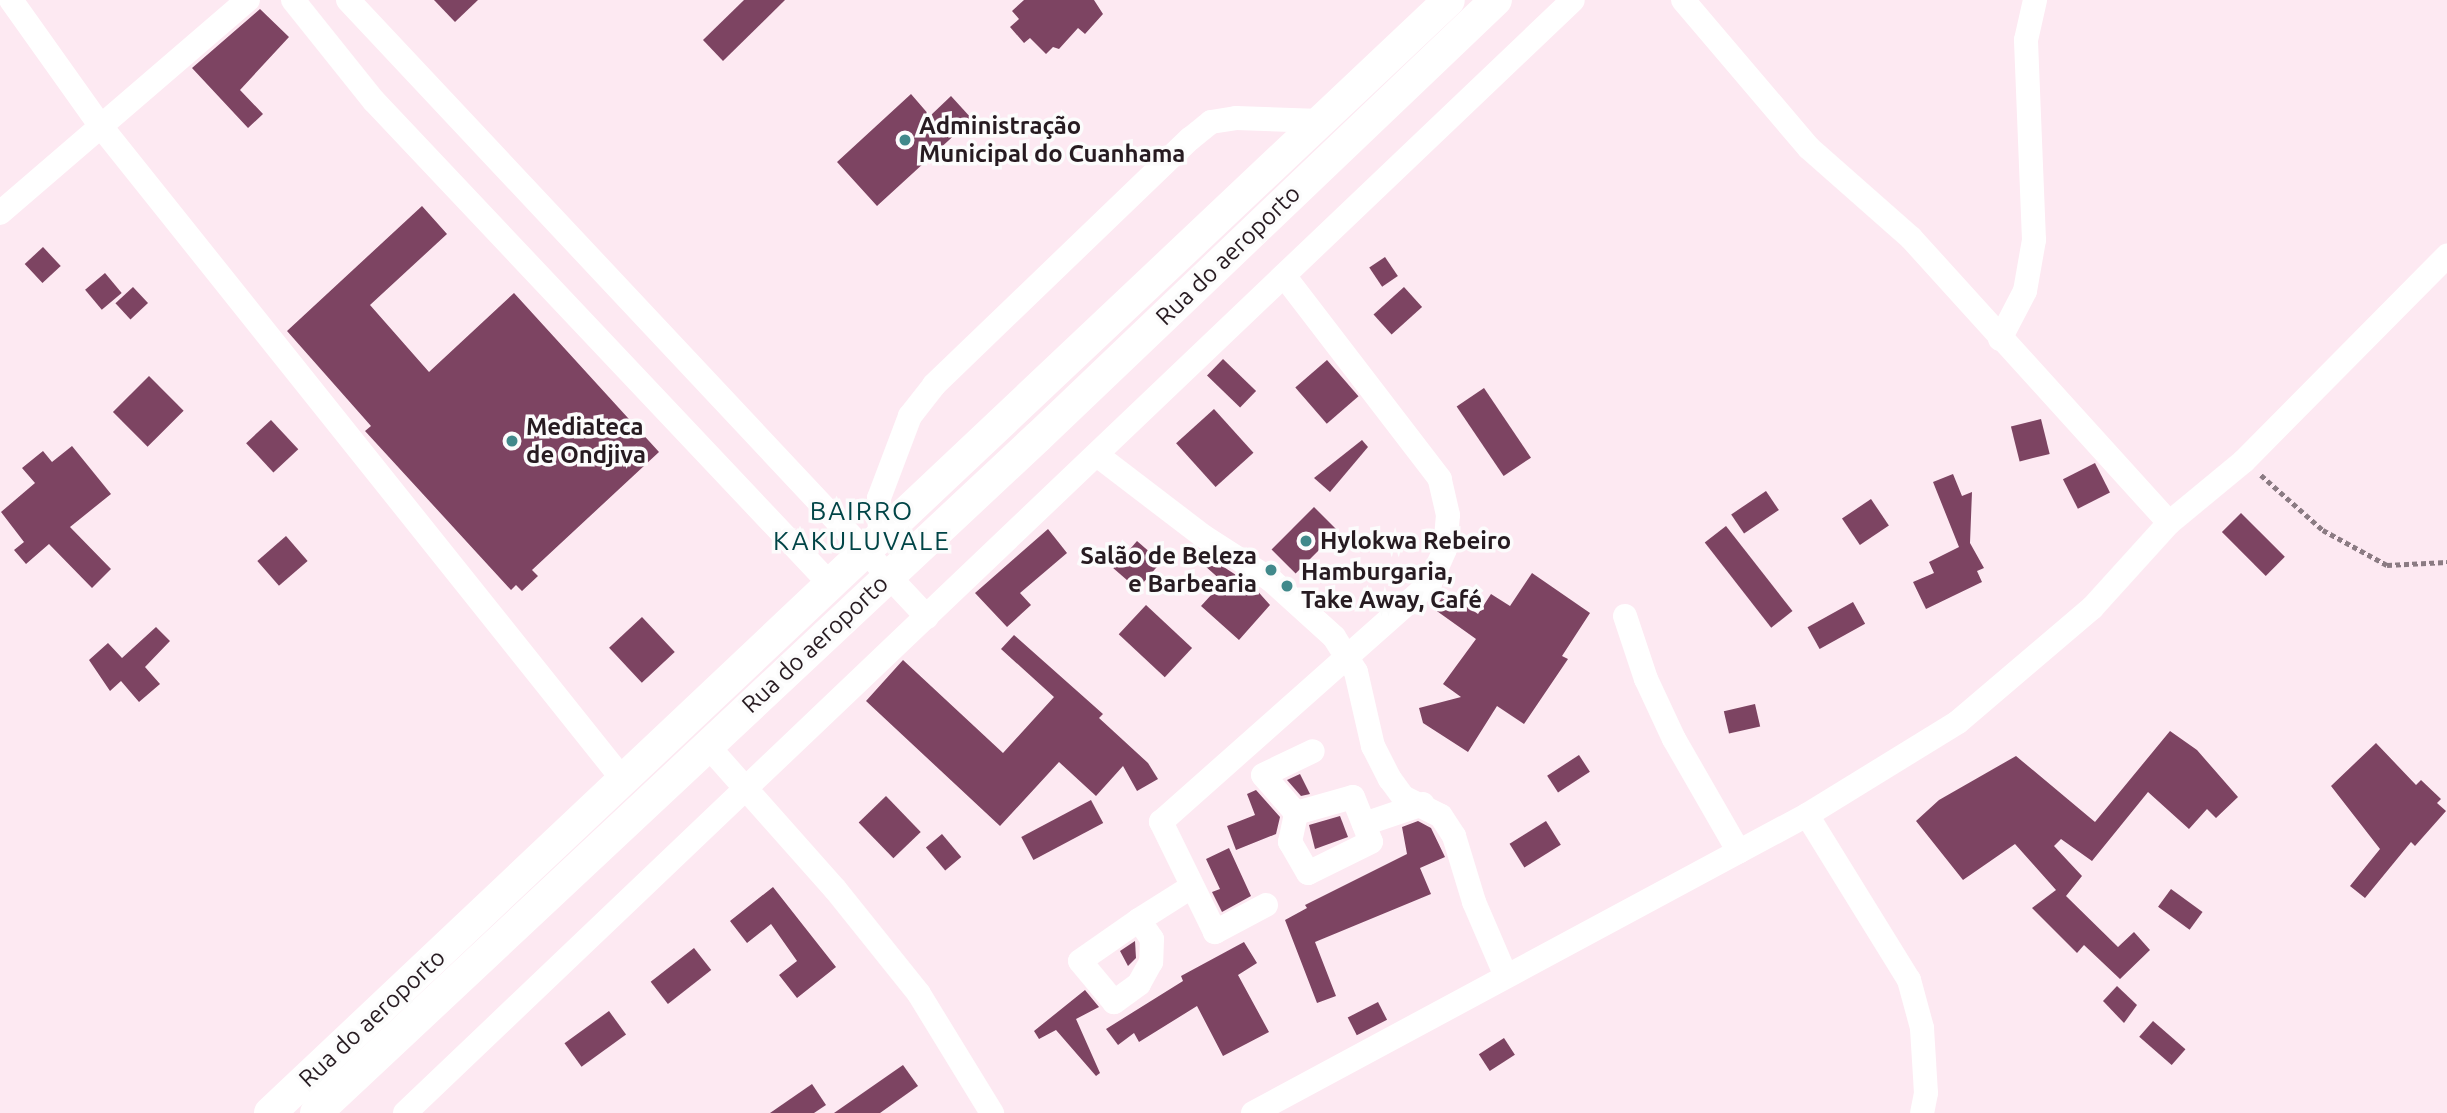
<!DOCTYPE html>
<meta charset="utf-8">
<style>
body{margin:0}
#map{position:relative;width:2447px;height:1113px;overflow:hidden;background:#fde9f2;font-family:Ubuntu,sans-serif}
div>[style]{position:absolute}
.building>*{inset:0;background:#7d4462;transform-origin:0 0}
.path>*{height:4.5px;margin-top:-2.25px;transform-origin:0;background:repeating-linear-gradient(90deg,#8b7b83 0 5px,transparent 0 8.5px)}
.minor>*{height:24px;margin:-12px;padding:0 12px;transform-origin:12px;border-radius:12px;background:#fff}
.major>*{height:32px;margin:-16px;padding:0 16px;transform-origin:16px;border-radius:16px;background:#fff}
.dots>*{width:19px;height:19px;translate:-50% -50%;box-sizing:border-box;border:4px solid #fcfcfc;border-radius:50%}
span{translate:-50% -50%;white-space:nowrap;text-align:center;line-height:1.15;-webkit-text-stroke:7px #fcfcfc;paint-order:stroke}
.poi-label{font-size:24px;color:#271b21;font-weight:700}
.left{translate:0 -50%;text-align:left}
.right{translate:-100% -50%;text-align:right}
.street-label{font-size:24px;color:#271b21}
.neighbourhood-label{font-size:26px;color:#004446;letter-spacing:2px}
</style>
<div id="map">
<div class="building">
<div style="clip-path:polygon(434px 0,478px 0,455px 22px)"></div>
<div style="clip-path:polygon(744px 0,785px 0,723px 61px,703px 40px)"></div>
<div style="clip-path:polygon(1024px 0,1094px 0,1103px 14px,1085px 34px,1078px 28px,1059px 49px,1053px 47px,1046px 54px,1030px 38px,1024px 43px,1010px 27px,1019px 19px,1012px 11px)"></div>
<div style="clip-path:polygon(260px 9px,289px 37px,240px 90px,263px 114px,248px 128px,192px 68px)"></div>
<div style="clip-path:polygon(911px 94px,930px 116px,951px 96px,972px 119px,877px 206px,837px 162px)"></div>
<div style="clip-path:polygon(422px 206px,447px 234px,370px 305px,429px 372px,514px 293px,659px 452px,532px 570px,538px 576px,522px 591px,516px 585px,511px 590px,365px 431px,371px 426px,287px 331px)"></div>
<div style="left:43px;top:247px;width:26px;height:25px;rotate:47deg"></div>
<div style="left:1385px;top:257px;width:23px;height:19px;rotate:56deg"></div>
<div style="left:105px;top:273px;width:26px;height:26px;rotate:50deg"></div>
<div style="left:133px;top:287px;width:22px;height:24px;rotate:47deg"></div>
<div style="left:1404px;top:287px;width:27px;height:41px;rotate:48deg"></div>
<div style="left:1223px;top:359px;width:46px;height:23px;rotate:44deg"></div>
<div style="left:1327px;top:360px;width:48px;height:42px;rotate:49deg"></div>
<div style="left:149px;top:376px;width:49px;height:51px;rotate:45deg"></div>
<div style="left:1484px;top:388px;width:84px;height:33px;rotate:56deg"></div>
<div style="left:1214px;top:409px;width:59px;height:51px;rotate:48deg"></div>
<div style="left:2041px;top:419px;width:36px;height:31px;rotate:76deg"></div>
<div style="left:271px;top:420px;width:40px;height:34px;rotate:47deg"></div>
<div style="clip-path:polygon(1362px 440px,1368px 447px,1330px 492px,1314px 478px)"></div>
<div style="clip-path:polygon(72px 446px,111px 494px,70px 527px,111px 569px,92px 588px,49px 544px,26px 564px,14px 550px,24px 542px,1px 512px,35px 483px,22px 468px,43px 451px,52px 462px)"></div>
<div style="left:2095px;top:463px;width:33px;height:36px;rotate:63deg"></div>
<div style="clip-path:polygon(1953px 474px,1962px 496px,1972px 492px,1970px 543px,1984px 568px,1977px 571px,1982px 582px,1926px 609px,1913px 582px,1934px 573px,1929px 562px,1959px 547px,1933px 482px)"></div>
<div style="left:1766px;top:491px;width:23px;height:42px;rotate:56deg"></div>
<div style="left:1871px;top:499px;width:32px;height:35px;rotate:56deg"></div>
<div style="left:1314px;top:507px;width:34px;height:60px;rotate:45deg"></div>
<div style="left:2241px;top:513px;width:62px;height:27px;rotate:45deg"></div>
<div style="left:1726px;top:526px;width:108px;height:27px;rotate:52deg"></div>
<div style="clip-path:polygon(1048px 529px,1067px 553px,1020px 593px,1031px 605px,1007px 627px,975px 593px)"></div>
<div style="left:286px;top:536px;width:33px;height:38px;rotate:49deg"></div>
<div style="left:1137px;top:541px;width:32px;height:36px;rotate:41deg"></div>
<div style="clip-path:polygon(1199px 551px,1253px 586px,1270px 605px,1239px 640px,1201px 606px,1223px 582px,1195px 557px)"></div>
<div style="clip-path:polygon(1532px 573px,1590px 613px,1562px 656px,1568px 659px,1524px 724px,1497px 706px,1468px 752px,1423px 723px,1419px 708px,1461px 697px,1443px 684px,1476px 639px,1434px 609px,1446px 592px,1478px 614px,1491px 594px,1510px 606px)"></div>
<div style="left:1853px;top:602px;width:25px;height:52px;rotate:61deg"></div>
<div style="left:1146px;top:605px;width:63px;height:40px;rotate:43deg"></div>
<div style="left:642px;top:617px;width:48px;height:45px;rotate:47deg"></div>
<div style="clip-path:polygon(156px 627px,170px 641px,145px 667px,160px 684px,139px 702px,121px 681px,110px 691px,89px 660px,108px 643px,122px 658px)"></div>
<div style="clip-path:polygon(1014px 635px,1103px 714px,1099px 718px,1148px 763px,1158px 779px,1137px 791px,1123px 766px,1096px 796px,1059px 762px,1000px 826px,866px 701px,903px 660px,1003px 753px,1054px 697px,1001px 649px)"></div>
<div style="left:1755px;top:704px;width:23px;height:32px;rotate:77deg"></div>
<div style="clip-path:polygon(2170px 731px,2197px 750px,2238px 797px,2216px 818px,2207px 809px,2189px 829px,2148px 792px,2092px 861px,2061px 839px,2054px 846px,2082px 876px,2066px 896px,2118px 947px,2134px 932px,2150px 950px,2120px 979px,2084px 945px,2077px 953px,2032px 908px,2056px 890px,2015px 844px,1963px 880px,1916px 821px,1939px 800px,2016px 756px,2095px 822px)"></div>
<div style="clip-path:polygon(2376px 743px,2416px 785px,2421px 780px,2441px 799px,2437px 803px,2446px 811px,2415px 846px,2411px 842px,2365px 898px,2350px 886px,2380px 849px,2331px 786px)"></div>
<div style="left:1579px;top:755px;width:20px;height:38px;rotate:57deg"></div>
<div style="clip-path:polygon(1300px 774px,1310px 794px,1301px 796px,1287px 780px)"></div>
<div style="clip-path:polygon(1256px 790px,1280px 817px,1276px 834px,1236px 850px,1227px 826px,1255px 815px,1247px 794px)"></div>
<div style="left:886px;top:796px;width:50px;height:38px;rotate:46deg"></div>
<div style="left:1091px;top:800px;width:26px;height:79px;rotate:62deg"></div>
<div style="clip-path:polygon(1340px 816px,1348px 837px,1315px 849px,1309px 825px)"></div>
<div style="clip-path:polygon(1418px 821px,1431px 828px,1445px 857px,1420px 868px,1431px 894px,1315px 942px,1336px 996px,1317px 1003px,1285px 920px,1307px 908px,1305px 905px,1407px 854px,1402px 827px)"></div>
<div style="left:1546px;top:821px;width:28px;height:43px;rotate:58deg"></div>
<div style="left:942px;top:834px;width:30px;height:21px;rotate:50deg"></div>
<div style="clip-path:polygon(1229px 848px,1251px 896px,1222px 912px,1212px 892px,1220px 889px,1206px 859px)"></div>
<div style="clip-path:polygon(773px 887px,836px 967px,797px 998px,779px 975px,797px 961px,771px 924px,747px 943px,730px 921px)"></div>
<div style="left:2171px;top:889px;width:39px;height:22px;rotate:36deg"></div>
<div style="clip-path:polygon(1135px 941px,1136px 958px,1128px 966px,1120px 951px)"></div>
<div style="clip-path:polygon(1244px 942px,1257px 963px,1238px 975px,1269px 1032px,1223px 1056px,1197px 1006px,1139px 1042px,1134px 1033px,1118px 1045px,1106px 1029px,1183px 981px,1181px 976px)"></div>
<div style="left:694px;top:948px;width:28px;height:55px;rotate:52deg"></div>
<div style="clip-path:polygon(2117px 986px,2137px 1005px,2124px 1023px,2103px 1001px)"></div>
<div style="clip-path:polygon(1085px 990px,1099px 1007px,1076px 1019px,1100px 1073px,1096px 1076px,1056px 1030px,1039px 1039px,1034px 1031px)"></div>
<div style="left:1378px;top:1002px;width:20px;height:34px;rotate:63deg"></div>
<div style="left:609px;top:1011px;width:29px;height:55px;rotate:54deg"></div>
<div style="left:2153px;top:1021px;width:43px;height:21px;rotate:41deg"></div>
<div style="left:1504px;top:1038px;width:20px;height:30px;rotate:57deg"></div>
<div style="clip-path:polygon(903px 1065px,918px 1086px,880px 1113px,834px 1113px)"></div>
<div style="clip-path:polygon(812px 1084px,826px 1105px,814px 1113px,770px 1113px)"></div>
</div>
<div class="path">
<div style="left:2261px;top:475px;width:83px;rotate:41.6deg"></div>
<div style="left:2323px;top:530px;width:73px;rotate:28.7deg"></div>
<div style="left:2387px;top:565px;width:60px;rotate:-2.9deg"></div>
</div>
<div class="minor">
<div style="left:11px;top:0;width:152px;rotate:54.6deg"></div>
<div style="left:99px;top:124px;width:841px;rotate:51.37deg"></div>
<div style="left:293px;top:0;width:129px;rotate:51.3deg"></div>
<div style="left:374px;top:101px;width:666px;rotate:46.64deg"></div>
<div style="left:348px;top:0;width:846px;rotate:46.82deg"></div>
<div style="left:1683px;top:0;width:194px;rotate:49.6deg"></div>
<div style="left:1809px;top:148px;width:136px;rotate:41.4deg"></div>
<div style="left:1911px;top:238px;width:384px;rotate:47.8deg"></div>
<div style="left:0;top:213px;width:327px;rotate:-40.7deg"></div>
<div style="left:2000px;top:339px;width:54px;rotate:-62.5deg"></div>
<div style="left:2025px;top:291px;width:52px;rotate:-80deg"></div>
<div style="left:2034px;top:240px;width:200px;rotate:-92.3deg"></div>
<div style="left:2026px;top:40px;width:41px;rotate:-77.3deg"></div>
<div style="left:1097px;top:455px;width:133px;rotate:37.4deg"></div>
<div style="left:1203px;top:536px;width:81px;rotate:32.9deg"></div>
<div style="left:1271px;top:580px;width:85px;rotate:42.1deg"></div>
<div style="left:1334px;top:637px;width:41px;rotate:57.8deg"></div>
<div style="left:1356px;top:672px;width:76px;rotate:77.1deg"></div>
<div style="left:1373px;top:746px;width:37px;rotate:63deg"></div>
<div style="left:1390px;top:779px;width:22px;rotate:54deg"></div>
<div style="left:1403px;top:797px;width:42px;rotate:26.6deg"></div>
<div style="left:1441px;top:816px;width:24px;rotate:57deg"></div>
<div style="left:1454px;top:836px;width:69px;rotate:73.1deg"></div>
<div style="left:1474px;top:902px;width:78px;rotate:66.7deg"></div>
<div style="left:880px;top:538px;width:40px;rotate:-91.4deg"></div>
<div style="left:879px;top:498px;width:88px;rotate:-69.3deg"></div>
<div style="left:910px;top:416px;width:39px;rotate:-52deg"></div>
<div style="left:934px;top:385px;width:355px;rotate:-43.9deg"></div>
<div style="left:1190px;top:139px;width:27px;rotate:-39deg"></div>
<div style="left:1211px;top:122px;width:25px;rotate:-9deg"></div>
<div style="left:1236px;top:118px;width:85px;rotate:2deg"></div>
<div style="left:1625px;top:616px;width:66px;rotate:71.6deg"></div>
<div style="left:1646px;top:679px;width:66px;rotate:65deg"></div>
<div style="left:1674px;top:739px;width:130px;rotate:60.1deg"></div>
<div style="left:707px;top:745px;width:193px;rotate:48.4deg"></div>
<div style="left:835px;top:889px;width:134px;rotate:51.3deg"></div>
<div style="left:919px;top:994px;width:140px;rotate:58.5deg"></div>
<div style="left:1353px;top:797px;width:48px;rotate:68.2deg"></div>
<div style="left:1371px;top:842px;width:70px;rotate:153.8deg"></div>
<div style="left:1308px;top:873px;width:36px;rotate:-120deg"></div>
<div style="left:1290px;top:842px;width:30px;rotate:-78deg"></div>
<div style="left:1296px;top:813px;width:59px;rotate:-15.7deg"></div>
<div style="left:1296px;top:813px;width:50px;rotate:-131deg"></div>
<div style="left:1263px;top:775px;width:55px;rotate:-25.6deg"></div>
<div style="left:1807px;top:815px;width:194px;rotate:58.3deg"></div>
<div style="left:1909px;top:980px;width:50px;rotate:74.8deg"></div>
<div style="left:1922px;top:1028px;width:65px;rotate:86.5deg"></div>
<div style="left:1926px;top:1093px;width:20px;rotate:101deg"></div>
<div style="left:1364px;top:824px;width:62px;rotate:-18.7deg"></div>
<div style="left:1266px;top:905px;width:58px;rotate:152.1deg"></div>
<div style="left:1215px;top:932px;width:123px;rotate:-116.1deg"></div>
<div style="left:1161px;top:822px;width:360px;rotate:-41.6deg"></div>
<div style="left:1430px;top:583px;width:37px;rotate:-66deg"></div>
<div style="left:1445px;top:549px;width:34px;rotate:-85deg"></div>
<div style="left:1448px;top:515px;width:37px;rotate:-103deg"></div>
<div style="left:1440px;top:479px;width:256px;rotate:-127.5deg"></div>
<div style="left:1139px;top:920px;width:23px;rotate:56deg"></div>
<div style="left:1152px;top:939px;width:23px;rotate:92deg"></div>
<div style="left:1151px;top:962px;width:25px;rotate:119deg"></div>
<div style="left:1139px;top:984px;width:31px;rotate:144deg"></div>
<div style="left:1114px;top:1002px;width:53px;rotate:-129.7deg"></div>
<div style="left:1080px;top:961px;width:72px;rotate:-34.8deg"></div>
<div style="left:1139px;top:920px;width:62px;rotate:-32.4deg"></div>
<div style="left:405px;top:1113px;width:1613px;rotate:-43.62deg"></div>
<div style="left:1253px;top:1113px;width:629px;rotate:-28.28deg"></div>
<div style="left:1807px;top:815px;width:177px;rotate:-31.6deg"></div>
<div style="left:1958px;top:722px;width:176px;rotate:-40.4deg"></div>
<div style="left:2092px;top:608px;width:115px;rotate:-47.8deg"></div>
<div style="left:2169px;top:523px;width:97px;rotate:-39.6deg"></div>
<div style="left:2244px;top:461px;width:289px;rotate:-45.3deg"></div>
</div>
<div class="major">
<div style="left:270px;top:1113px;width:1621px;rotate:-43.35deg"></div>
<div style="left:316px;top:1113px;width:989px;rotate:-43.12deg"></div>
<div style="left:1038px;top:437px;width:633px;rotate:-43.66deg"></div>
</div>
<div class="dots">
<div style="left:905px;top:140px;background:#41898b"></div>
<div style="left:512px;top:441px;background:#41898b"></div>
<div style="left:1306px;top:541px;background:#41898b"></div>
<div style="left:1271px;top:570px;background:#41898b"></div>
<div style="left:1287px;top:586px;background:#41898b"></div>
</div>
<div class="poi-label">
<span class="left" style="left:919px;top:140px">Administração<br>Municipal do Cuanhama</span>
<span class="left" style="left:526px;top:441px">Mediateca<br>de Ondjiva</span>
<span class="left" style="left:1320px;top:541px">Hylokwa Rebeiro</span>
<span class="right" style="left:1257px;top:570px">Salão de Beleza<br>e Barbearia</span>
<span class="left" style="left:1301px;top:586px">Hamburgaria,<br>Take Away, Café</span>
</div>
<div class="street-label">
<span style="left:1228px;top:255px;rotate:-44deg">Rua do aeroporto</span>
<span style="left:815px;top:644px;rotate:-43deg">Rua do aeroporto</span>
<span style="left:372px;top:1018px;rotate:-43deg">Rua do aeroporto</span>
</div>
<div class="neighbourhood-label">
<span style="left:862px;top:526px">BAIRRO<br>KAKULUVALE</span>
</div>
</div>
